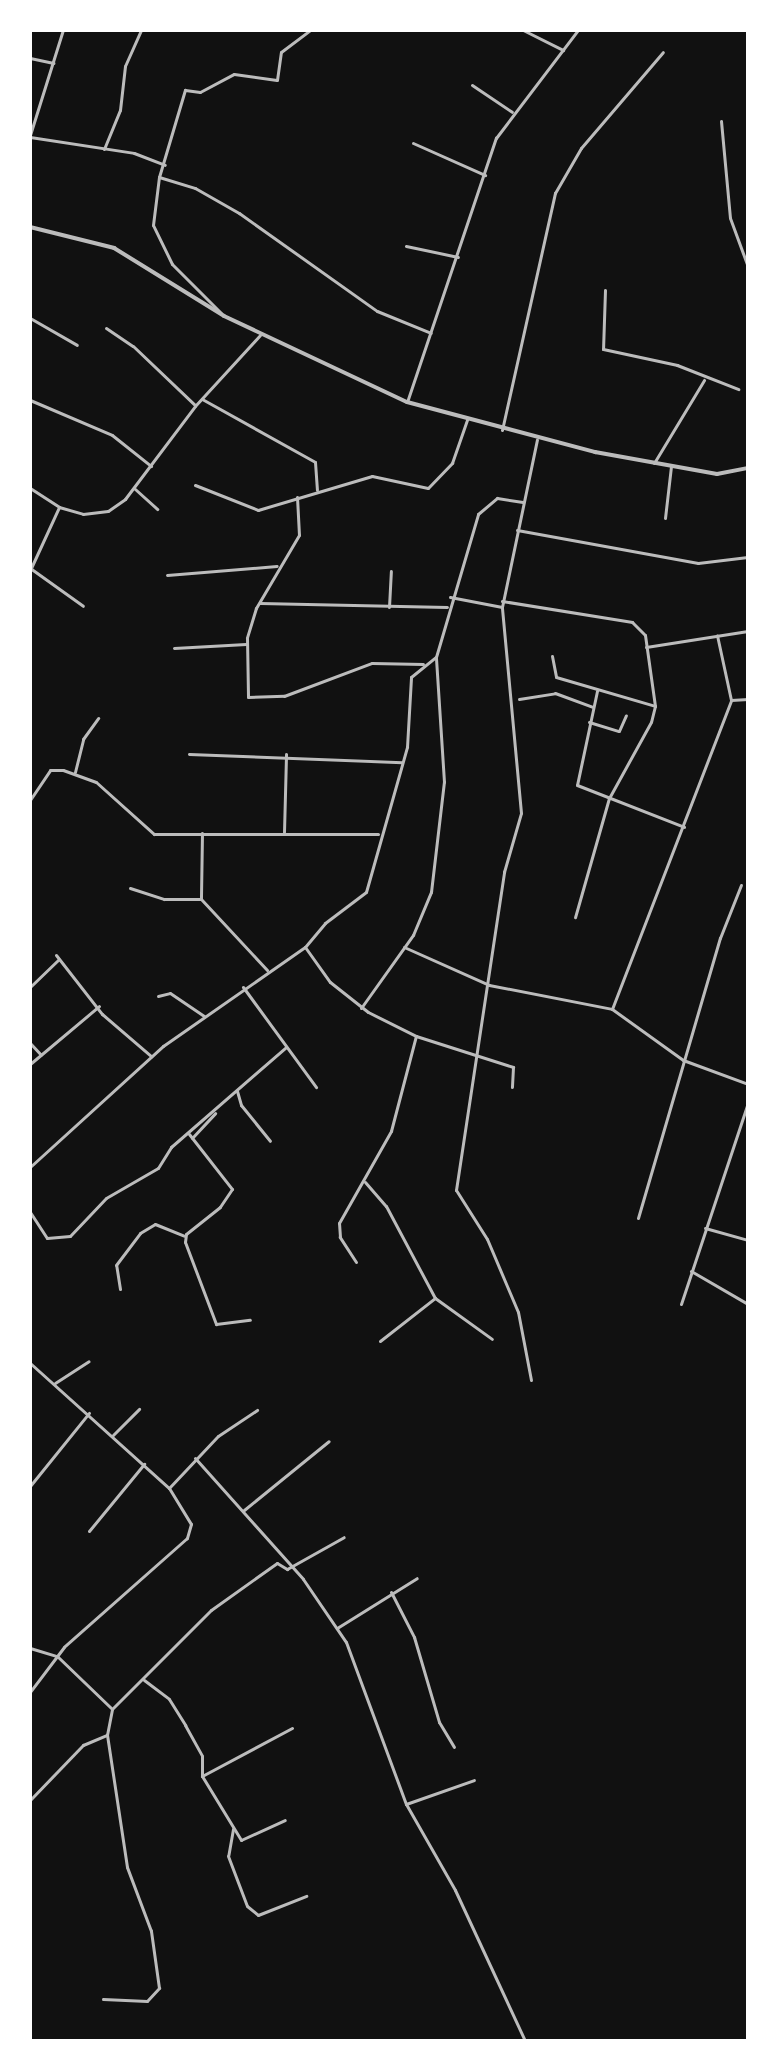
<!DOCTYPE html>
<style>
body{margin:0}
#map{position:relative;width:778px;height:2071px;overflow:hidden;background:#111;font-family:Karla,sans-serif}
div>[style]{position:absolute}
.minor>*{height:3px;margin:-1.5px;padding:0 1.5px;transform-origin:1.5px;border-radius:1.5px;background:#bcbcbc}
.tertiary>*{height:4px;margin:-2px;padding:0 2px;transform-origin:2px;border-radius:2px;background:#bcbcbc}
span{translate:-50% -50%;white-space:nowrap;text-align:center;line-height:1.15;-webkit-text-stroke:6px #fff;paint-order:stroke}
.frame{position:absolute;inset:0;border:32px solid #fff;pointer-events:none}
</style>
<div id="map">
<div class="minor">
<div style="left:523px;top:30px;width:45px;rotate:26.6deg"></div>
<div style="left:30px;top:58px;width:24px;rotate:12deg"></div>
<div style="left:472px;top:85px;width:48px;rotate:34deg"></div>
<div style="left:721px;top:121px;width:97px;rotate:84.7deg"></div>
<div style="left:730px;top:218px;width:52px;rotate:69.8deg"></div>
<div style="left:30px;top:135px;width:110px;rotate:-72.6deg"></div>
<div style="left:30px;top:137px;width:105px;rotate:8.7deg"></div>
<div style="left:134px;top:153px;width:33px;rotate:21deg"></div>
<div style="left:413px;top:143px;width:79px;rotate:24deg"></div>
<div style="left:104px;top:149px;width:42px;rotate:-67.7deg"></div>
<div style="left:120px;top:110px;width:44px;rotate:-83.5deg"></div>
<div style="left:125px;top:66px;width:39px;rotate:-66deg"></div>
<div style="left:159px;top:177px;width:38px;rotate:17deg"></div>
<div style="left:195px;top:188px;width:51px;rotate:29.6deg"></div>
<div style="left:239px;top:213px;width:169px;rotate:35.4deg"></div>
<div style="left:377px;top:311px;width:58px;rotate:22.2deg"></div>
<div style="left:406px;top:246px;width:53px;rotate:11.9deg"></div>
<div style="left:605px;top:290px;width:59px;rotate:91.9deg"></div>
<div style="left:603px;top:349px;width:76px;rotate:12.2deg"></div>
<div style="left:677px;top:365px;width:66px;rotate:21.5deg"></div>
<div style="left:221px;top:313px;width:69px;rotate:-135deg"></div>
<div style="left:172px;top:264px;width:43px;rotate:-116deg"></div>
<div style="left:153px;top:225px;width:48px;rotate:-82.9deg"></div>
<div style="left:159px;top:177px;width:91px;rotate:-73.4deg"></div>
<div style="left:185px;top:90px;width:15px;rotate:8deg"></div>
<div style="left:200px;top:92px;width:38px;rotate:-28deg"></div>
<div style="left:234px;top:74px;width:43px;rotate:7.9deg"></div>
<div style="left:277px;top:80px;width:28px;rotate:-82deg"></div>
<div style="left:281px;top:52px;width:36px;rotate:-37deg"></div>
<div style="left:30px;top:318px;width:54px;rotate:29.9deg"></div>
<div style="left:106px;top:328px;width:32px;rotate:34deg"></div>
<div style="left:133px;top:346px;width:86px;rotate:43.6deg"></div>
<div style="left:202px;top:399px;width:129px;rotate:29.1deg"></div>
<div style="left:315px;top:462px;width:28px;rotate:86deg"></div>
<div style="left:30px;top:400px;width:89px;rotate:23.1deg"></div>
<div style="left:112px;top:435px;width:50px;rotate:38.5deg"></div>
<div style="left:407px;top:402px;width:279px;rotate:-71.4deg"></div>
<div style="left:496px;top:138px;width:136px;rotate:-52.8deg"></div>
<div style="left:502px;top:430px;width:243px;rotate:-77.4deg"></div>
<div style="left:555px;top:193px;width:52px;rotate:-60deg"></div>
<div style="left:581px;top:148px;width:126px;rotate:-49.5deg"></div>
<div style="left:654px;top:463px;width:97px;rotate:-58.9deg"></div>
<div style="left:195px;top:485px;width:68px;rotate:21.6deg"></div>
<div style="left:258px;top:510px;width:119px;rotate:-16.6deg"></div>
<div style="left:372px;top:476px;width:57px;rotate:12.1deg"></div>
<div style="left:428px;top:488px;width:35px;rotate:-46deg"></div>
<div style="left:452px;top:463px;width:46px;rotate:-70.8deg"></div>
<div style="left:30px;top:488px;width:35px;rotate:33deg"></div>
<div style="left:59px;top:507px;width:25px;rotate:16deg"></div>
<div style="left:83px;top:514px;width:25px;rotate:-7deg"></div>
<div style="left:108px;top:511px;width:21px;rotate:-35deg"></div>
<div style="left:125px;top:499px;width:116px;rotate:-53deg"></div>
<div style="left:195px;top:406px;width:96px;rotate:-47.5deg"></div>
<div style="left:135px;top:489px;width:30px;rotate:42deg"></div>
<div style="left:297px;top:497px;width:38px;rotate:87deg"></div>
<div style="left:299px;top:535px;width:85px;rotate:120.5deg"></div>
<div style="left:256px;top:608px;width:31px;rotate:107deg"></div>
<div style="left:247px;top:638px;width:59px;rotate:89deg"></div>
<div style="left:248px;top:697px;width:36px;rotate:-2deg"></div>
<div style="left:284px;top:696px;width:94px;rotate:-20.6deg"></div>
<div style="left:372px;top:663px;width:51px;rotate:1.1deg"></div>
<div style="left:665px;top:518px;width:52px;rotate:-83.4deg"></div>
<div style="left:517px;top:530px;width:184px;rotate:10.3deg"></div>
<div style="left:698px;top:563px;width:50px;rotate:-6.8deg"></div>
<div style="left:30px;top:568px;width:65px;rotate:35.6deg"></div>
<div style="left:31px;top:568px;width:67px;rotate:-65.3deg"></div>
<div style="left:167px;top:575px;width:110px;rotate:-4.7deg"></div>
<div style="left:450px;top:597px;width:53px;rotate:10.9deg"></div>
<div style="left:502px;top:601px;width:132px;rotate:9.2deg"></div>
<div style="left:632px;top:622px;width:18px;rotate:45deg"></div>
<div style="left:645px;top:635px;width:72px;rotate:82deg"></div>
<div style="left:655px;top:706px;width:16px;rotate:104deg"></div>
<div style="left:651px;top:722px;width:87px;rotate:118.9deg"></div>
<div style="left:609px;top:798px;width:124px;rotate:105.9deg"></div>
<div style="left:260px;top:603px;width:187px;rotate:1.2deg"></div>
<div style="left:389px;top:607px;width:36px;rotate:-87deg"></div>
<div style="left:646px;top:647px;width:103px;rotate:-8.9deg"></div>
<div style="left:174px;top:648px;width:72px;rotate:-3.2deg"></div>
<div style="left:552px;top:656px;width:21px;rotate:79deg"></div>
<div style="left:556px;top:677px;width:103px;rotate:16.3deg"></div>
<div style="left:597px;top:691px;width:96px;rotate:102deg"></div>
<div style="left:577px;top:785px;width:115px;rotate:21.4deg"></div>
<div style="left:519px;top:699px;width:36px;rotate:-9deg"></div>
<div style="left:555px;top:693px;width:40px;rotate:20.2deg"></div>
<div style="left:731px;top:700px;width:17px;rotate:-3deg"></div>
<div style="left:589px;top:722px;width:31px;rotate:17deg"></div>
<div style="left:619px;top:731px;width:17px;rotate:-66deg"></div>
<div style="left:189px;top:754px;width:213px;rotate:2.2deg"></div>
<div style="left:75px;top:772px;width:34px;rotate:-76deg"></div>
<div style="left:83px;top:739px;width:26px;rotate:-54deg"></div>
<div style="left:30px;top:800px;width:36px;rotate:-56deg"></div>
<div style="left:50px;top:770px;width:13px"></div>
<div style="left:63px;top:770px;width:35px;rotate:20deg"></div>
<div style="left:96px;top:782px;width:78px;rotate:41.9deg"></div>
<div style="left:154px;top:834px;width:224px"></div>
<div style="left:284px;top:832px;width:78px;rotate:-88.5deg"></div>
<div style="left:202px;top:833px;width:66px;rotate:90.9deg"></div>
<div style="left:201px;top:899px;width:97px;rotate:47.1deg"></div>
<div style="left:130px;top:888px;width:36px;rotate:18deg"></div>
<div style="left:164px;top:899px;width:37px"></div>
<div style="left:305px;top:947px;width:43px;rotate:54.5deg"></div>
<div style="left:330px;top:982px;width:48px;rotate:38.3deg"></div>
<div style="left:368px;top:1012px;width:54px;rotate:26.6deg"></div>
<div style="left:416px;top:1036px;width:102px;rotate:17.7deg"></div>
<div style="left:513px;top:1067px;width:20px;rotate:93deg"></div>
<div style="left:404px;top:947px;width:93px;rotate:24.1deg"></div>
<div style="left:489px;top:985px;width:125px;rotate:11deg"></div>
<div style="left:612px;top:1009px;width:87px;rotate:35.7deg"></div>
<div style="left:683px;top:1060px;width:69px;rotate:20.3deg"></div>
<div style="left:56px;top:955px;width:75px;rotate:52.1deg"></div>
<div style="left:102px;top:1014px;width:65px;rotate:40.6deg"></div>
<div style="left:30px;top:987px;width:40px;rotate:-44deg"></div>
<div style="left:243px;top:987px;width:124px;rotate:53.9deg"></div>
<div style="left:158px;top:996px;width:12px;rotate:-14deg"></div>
<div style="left:170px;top:993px;width:41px;rotate:34.1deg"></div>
<div style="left:361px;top:1008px;width:90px;rotate:-54.5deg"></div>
<div style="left:413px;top:935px;width:47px;rotate:-67.3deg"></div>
<div style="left:431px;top:892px;width:111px;rotate:-83.3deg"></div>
<div style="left:444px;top:782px;width:125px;rotate:-93.7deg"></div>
<div style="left:612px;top:1009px;width:331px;rotate:-68.9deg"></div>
<div style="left:731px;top:700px;width:66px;rotate:-102.2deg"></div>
<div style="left:30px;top:1043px;width:16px;rotate:47deg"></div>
<div style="left:30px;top:1064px;width:90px;rotate:-40deg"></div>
<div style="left:237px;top:1091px;width:15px;rotate:74deg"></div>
<div style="left:241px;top:1105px;width:46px;rotate:51.1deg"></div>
<div style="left:189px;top:1134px;width:70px;rotate:52deg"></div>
<div style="left:232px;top:1189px;width:22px;rotate:124deg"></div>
<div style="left:220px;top:1207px;width:43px;rotate:141.5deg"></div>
<div style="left:186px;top:1234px;width:8px;rotate:97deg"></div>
<div style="left:185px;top:1242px;width:88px;rotate:69.3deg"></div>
<div style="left:216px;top:1324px;width:34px;rotate:-7deg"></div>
<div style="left:192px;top:1138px;width:34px;rotate:-47deg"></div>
<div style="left:30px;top:1167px;width:180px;rotate:-42.3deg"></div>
<div style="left:163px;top:1046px;width:173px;rotate:-34.9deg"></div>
<div style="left:305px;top:947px;width:31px;rotate:-50deg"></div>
<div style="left:325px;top:923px;width:51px;rotate:-37.1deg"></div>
<div style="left:366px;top:892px;width:151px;rotate:-74.2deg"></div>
<div style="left:407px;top:747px;width:70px;rotate:-86.7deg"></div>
<div style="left:411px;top:677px;width:32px;rotate:-39deg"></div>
<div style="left:436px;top:657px;width:149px;rotate:-73.6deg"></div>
<div style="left:478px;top:514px;width:25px;rotate:-40deg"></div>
<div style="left:497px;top:498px;width:26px;rotate:9deg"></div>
<div style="left:365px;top:1182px;width:32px;rotate:49deg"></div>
<div style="left:386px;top:1206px;width:104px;rotate:62deg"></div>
<div style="left:435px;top:1298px;width:70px;rotate:35.7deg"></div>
<div style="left:30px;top:1212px;width:31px;rotate:57deg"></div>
<div style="left:47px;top:1238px;width:23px;rotate:-5deg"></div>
<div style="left:70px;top:1236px;width:52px;rotate:-46.5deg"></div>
<div style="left:106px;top:1198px;width:60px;rotate:-30deg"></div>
<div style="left:158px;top:1168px;width:25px;rotate:-58deg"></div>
<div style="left:171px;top:1147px;width:152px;rotate:-41deg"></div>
<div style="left:638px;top:1218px;width:292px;rotate:-73.7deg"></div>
<div style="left:720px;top:938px;width:57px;rotate:-68.4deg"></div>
<div style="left:705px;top:1228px;width:45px;rotate:15.6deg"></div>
<div style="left:356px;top:1262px;width:30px;rotate:-123deg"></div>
<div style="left:340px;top:1237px;width:14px;rotate:-94deg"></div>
<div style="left:339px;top:1223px;width:106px;rotate:-60.5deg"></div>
<div style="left:391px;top:1131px;width:98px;rotate:-75.3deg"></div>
<div style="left:691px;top:1271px;width:66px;rotate:30.1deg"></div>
<div style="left:120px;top:1289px;width:24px;rotate:-99deg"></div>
<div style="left:116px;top:1265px;width:40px;rotate:-53deg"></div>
<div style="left:140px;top:1233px;width:17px;rotate:-31deg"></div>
<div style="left:155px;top:1224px;width:31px;rotate:22deg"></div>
<div style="left:681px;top:1304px;width:212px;rotate:-71.6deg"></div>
<div style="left:380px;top:1341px;width:70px;rotate:-38deg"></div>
<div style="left:30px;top:1363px;width:187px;rotate:42deg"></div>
<div style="left:169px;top:1488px;width:42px;rotate:58.6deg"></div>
<div style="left:191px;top:1524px;width:15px;rotate:106deg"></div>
<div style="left:187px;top:1538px;width:164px;rotate:138.5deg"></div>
<div style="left:64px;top:1647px;width:56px;rotate:127.1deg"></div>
<div style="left:531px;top:1380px;width:69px;rotate:-100.8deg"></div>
<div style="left:518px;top:1312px;width:79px;rotate:-113deg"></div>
<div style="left:487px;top:1239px;width:58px;rotate:-122.3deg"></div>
<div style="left:456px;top:1190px;width:322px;rotate:-81.4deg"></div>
<div style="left:504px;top:872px;width:61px;rotate:-73.9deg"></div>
<div style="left:521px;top:813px;width:207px;rotate:-95.3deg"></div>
<div style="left:502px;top:607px;width:171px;rotate:-78.2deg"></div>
<div style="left:55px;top:1383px;width:40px;rotate:-32.9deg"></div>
<div style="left:113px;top:1435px;width:37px;rotate:-45deg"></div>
<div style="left:195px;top:1458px;width:162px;rotate:48.2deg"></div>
<div style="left:303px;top:1579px;width:76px;rotate:55.7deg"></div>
<div style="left:346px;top:1642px;width:173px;rotate:69.7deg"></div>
<div style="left:406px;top:1804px;width:99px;rotate:60.3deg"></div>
<div style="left:455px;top:1890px;width:166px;rotate:65.1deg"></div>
<div style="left:30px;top:1486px;width:94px;rotate:-51.1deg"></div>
<div style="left:169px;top:1488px;width:71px;rotate:-46.7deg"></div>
<div style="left:218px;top:1436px;width:47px;rotate:-33.7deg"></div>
<div style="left:244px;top:1510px;width:109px;rotate:-39.1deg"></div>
<div style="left:89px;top:1531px;width:87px;rotate:-50.6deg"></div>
<div style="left:391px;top:1592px;width:51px;rotate:62.9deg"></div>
<div style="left:414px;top:1637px;width:89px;rotate:73.6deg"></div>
<div style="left:439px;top:1722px;width:29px;rotate:59deg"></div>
<div style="left:337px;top:1628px;width:94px;rotate:-32deg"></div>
<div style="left:30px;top:1648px;width:28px;rotate:17deg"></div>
<div style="left:57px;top:1656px;width:75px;rotate:43.9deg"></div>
<div style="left:144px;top:1680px;width:31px;rotate:37deg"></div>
<div style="left:169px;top:1699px;width:31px;rotate:58deg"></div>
<div style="left:185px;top:1725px;width:35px;rotate:61deg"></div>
<div style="left:202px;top:1756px;width:20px;rotate:90deg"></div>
<div style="left:202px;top:1776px;width:75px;rotate:58.6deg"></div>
<div style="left:241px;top:1840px;width:48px;rotate:-24.4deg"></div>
<div style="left:202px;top:1776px;width:102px;rotate:-28.1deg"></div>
<div style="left:31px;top:1799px;width:75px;rotate:-46.1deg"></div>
<div style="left:83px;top:1745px;width:26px;rotate:-23deg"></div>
<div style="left:406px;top:1804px;width:72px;rotate:-19.4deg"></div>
<div style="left:233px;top:1829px;width:27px;rotate:100deg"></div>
<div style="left:228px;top:1856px;width:53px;rotate:69.2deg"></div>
<div style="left:247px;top:1906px;width:14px;rotate:39deg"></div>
<div style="left:258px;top:1915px;width:52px;rotate:-21.6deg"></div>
<div style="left:103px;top:1999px;width:44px;rotate:2.6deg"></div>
<div style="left:147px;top:2001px;width:18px;rotate:-47deg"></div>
<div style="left:159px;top:1988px;width:58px;rotate:-98deg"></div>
<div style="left:151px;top:1931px;width:68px;rotate:-110.6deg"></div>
<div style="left:127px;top:1867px;width:134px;rotate:-98.6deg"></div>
<div style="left:107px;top:1735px;width:26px;rotate:-79deg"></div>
<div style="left:112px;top:1709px;width:140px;rotate:-45deg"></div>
<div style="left:211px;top:1610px;width:81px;rotate:-35.5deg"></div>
<div style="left:277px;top:1563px;width:12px;rotate:31deg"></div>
<div style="left:287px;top:1569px;width:65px;rotate:-29.3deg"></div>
</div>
<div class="tertiary">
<div style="left:30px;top:227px;width:87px;rotate:14deg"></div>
<div style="left:114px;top:248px;width:129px;rotate:31.7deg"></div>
<div style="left:224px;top:316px;width:202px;rotate:25.2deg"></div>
<div style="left:407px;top:402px;width:195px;rotate:14.9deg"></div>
<div style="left:595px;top:452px;width:124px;rotate:10.2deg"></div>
<div style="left:717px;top:474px;width:32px;rotate:-11deg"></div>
</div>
<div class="frame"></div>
</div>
